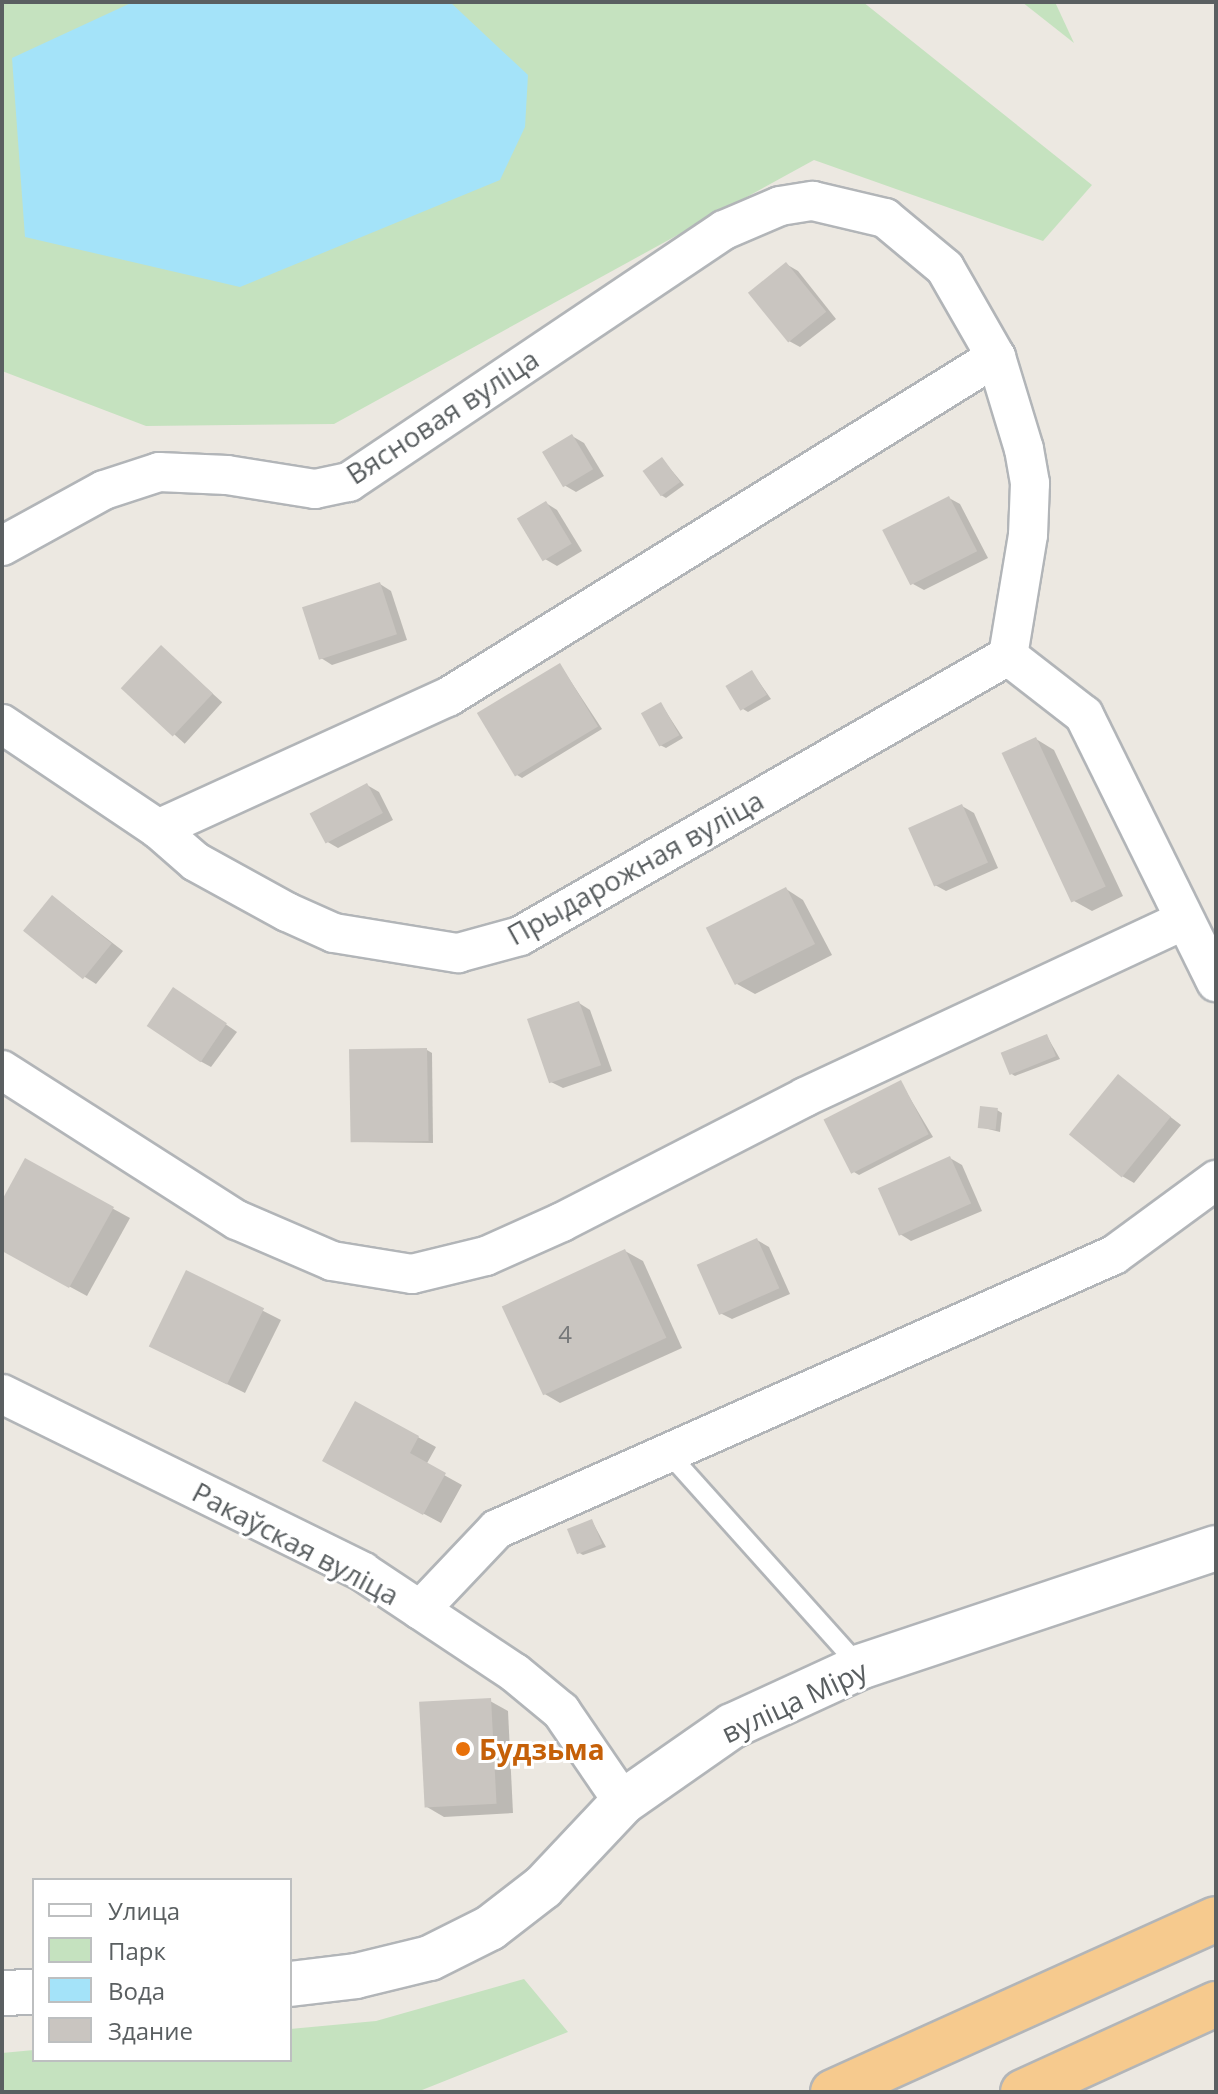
<!DOCTYPE html>
<meta charset="utf-8">
<style>
body{margin:0}
#map{position:relative;width:1218px;height:2094px;overflow:hidden;background:#ece8e1;font-family:"Open Sans",sans-serif}
div>[style]{position:absolute}
.green>*{inset:0;background:#c5e2bf}
.water>*{inset:0;background:#a4e3f9}
.shadow>*{inset:0;background:#0003;transform-origin:0 0}
.building>*{inset:0;background:#c9c5c0;transform-origin:0 0}
.roads{filter:drop-shadow(2px 0 #b2b5b8) drop-shadow(-2px 0 #b2b5b8) drop-shadow(0 2px #b2b5b8) drop-shadow(0 -2px #b2b5b8)}
.lane>*{height:18px;margin:-9px;padding:0 9px;transform-origin:9px;border-radius:9px;background:#fff}
.street>*{height:38px;margin:-19px;padding:0 19px;transform-origin:19px;border-radius:19px;background:#fff}
.secondary>*{height:44px;margin:-22px;padding:0 22px;transform-origin:22px;border-radius:22px;background:#fff}
.highway>*{height:44px;margin:-22px;padding:0 22px;transform-origin:22px;border-radius:22px;background:#f6ca8e}
.dots>*{width:22px;height:22px;translate:-50% -50%;box-sizing:border-box;border:4px solid #fff;border-radius:50%}
span{translate:-50% -50%;white-space:nowrap;text-align:center;line-height:1.15;-webkit-text-stroke:6px #fff;paint-order:stroke}
.number-label{font-size:24px;color:#767879}
.number-label span{-webkit-text-stroke-width:0}
.street-label{font-size:28px;color:#5a5f61}
.food-label{font-size:28px;color:#c56008;font-weight:700}
.left{translate:0 -50%;text-align:left}
.frame{position:absolute;inset:0;border:4px solid #5a5f61;pointer-events:none}
.legend{position:absolute;left:32px;top:1878px;width:260px;height:184px;box-sizing:border-box;background:#fff;border:2px solid #bdbfc0;margin:0;padding:10px 14px;list-style:none;font-size:24px;color:#5a5f61}
.legend li{display:flex;align-items:center;gap:16px;height:40px}
.legend b{width:40px;border:2px solid #bdbfc0}
</style>
<div id="map">
<div class="green">
<div style="clip-path:polygon(2px 2px,863px 2px,1092px 185px,1043px 241px,814px 160px,334px 424px,146px 426px,2px 371px)"></div>
<div style="clip-path:polygon(1022px 2px,1055px 2px,1074px 43px)"></div>
<div style="clip-path:polygon(524px 1979px,568px 2032px,417px 2092px,2px 2092px,2px 2053px,34px 2050px,34px 2060px,290px 2060px,290px 2029px,376px 2021px)"></div>
</div>
<div class="water">
<div style="clip-path:polygon(133px 2px,450px 2px,528px 75px,525px 127px,500px 180px,240px 287px,25px 237px,12px 58px)"></div>
</div>
<div class="shadow">
<div style="clip-path:polygon(786px 264px,798px 271px,836px 319px,800px 347px,789px 341px)"></div>
<div style="clip-path:polygon(572px 436px,584px 443px,604px 476px,576px 492px,564px 485px)"></div>
<div style="clip-path:polygon(662px 459px,684px 485px,666px 498px,661px 495px)"></div>
<div style="clip-path:polygon(949px 498px,960px 504px,988px 558px,924px 590px,913px 584px)"></div>
<div style="clip-path:polygon(546px 503px,557px 510px,582px 551px,557px 566px,545px 559px)"></div>
<div style="clip-path:polygon(380px 584px,391px 591px,407px 640px,332px 665px,321px 658px)"></div>
<div style="left:162px;top:648px;width:81px;height:56px;rotate:42deg"></div>
<div style="clip-path:polygon(560px 665px,602px 729px,522px 778px,517px 775px)"></div>
<div style="clip-path:polygon(752px 672px,771px 699px,748px 712px,743px 709px)"></div>
<div style="clip-path:polygon(661px 704px,683px 738px,666px 748px,660px 745px)"></div>
<div style="clip-path:polygon(1036px 739px,1054px 750px,1123px 896px,1092px 911px,1074px 901px)"></div>
<div style="clip-path:polygon(367px 785px,379px 792px,393px 820px,338px 848px,326px 841px)"></div>
<div style="clip-path:polygon(962px 806px,974px 813px,998px 868px,946px 891px,935px 885px)"></div>
<div style="clip-path:polygon(786px 889px,803px 900px,832px 955px,755px 994px,737px 984px)"></div>
<div style="clip-path:polygon(53px 897px,123px 951px,96px 984px,85px 977px)"></div>
<div style="clip-path:polygon(185px 996px,237px 1032px,211px 1067px,200px 1061px)"></div>
<div style="clip-path:polygon(579px 1003px,590px 1010px,612px 1071px,563px 1088px,551px 1082px)"></div>
<div style="clip-path:polygon(1047px 1036px,1060px 1059px,1015px 1076px,1010px 1073px)"></div>
<div style="clip-path:polygon(427px 1050px,432px 1053px,433px 1143px,353px 1142px)"></div>
<div style="clip-path:polygon(1119px 1077px,1181px 1125px,1134px 1183px,1122px 1176px)"></div>
<div style="clip-path:polygon(901px 1083px,933px 1137px,859px 1175px,854px 1172px)"></div>
<div style="clip-path:polygon(997px 1110px,1002px 1113px,1000px 1132px,980px 1127px)"></div>
<div style="clip-path:polygon(950px 1158px,962px 1165px,982px 1211px,911px 1241px,900px 1234px)"></div>
<div style="clip-path:polygon(26px 1161px,130px 1218px,87px 1296px,2px 1250px,2px 1204px)"></div>
<div style="clip-path:polygon(757px 1240px,769px 1247px,790px 1294px,732px 1319px,720px 1313px)"></div>
<div style="clip-path:polygon(625px 1251px,643px 1261px,682px 1348px,560px 1403px,543px 1393px)"></div>
<div style="clip-path:polygon(187px 1272px,281px 1320px,245px 1393px,168px 1355px)"></div>
<div style="clip-path:polygon(356px 1403px,436px 1447px,426px 1465px,462px 1485px,441px 1523px,342px 1470px)"></div>
<div style="clip-path:polygon(592px 1521px,606px 1547px,583px 1555px,578px 1552px)"></div>
<div style="clip-path:polygon(490px 1701px,508px 1711px,513px 1813px,444px 1817px,427px 1807px)"></div>
</div>
<div class="building">
<div style="left:786px;top:262px;width:64px;height:49px;rotate:51deg"></div>
<div style="left:572px;top:434px;width:41px;height:35px;rotate:59deg"></div>
<div style="left:662px;top:457px;width:31px;height:24px;rotate:54deg"></div>
<div style="left:949px;top:496px;width:62px;height:75px;rotate:63deg"></div>
<div style="left:546px;top:501px;width:50px;height:34px;rotate:59deg"></div>
<div style="left:380px;top:582px;width:55px;height:82px;rotate:72deg"></div>
<div style="left:161px;top:645px;width:71px;height:59px;rotate:43deg"></div>
<div style="left:560px;top:663px;width:74px;height:97px;rotate:59deg"></div>
<div style="left:752px;top:670px;width:29px;height:31px;rotate:59deg"></div>
<div style="left:661px;top:702px;width:38px;height:23px;rotate:61deg"></div>
<div style="left:1036px;top:737px;width:165px;height:38px;rotate:65deg"></div>
<div style="left:367px;top:783px;width:34px;height:65px;rotate:62deg"></div>
<div style="left:962px;top:804px;width:64px;height:59px;rotate:66deg"></div>
<div style="left:786px;top:887px;width:64px;height:90px;rotate:63deg"></div>
<div style="left:52px;top:895px;width:77px;height:46px;rotate:39deg"></div>
<div style="left:173px;top:987px;width:65px;height:47px;rotate:34deg"></div>
<div style="left:579px;top:1001px;width:68px;height:55px;rotate:71deg"></div>
<div style="left:1047px;top:1034px;width:24px;height:50px;rotate:68deg"></div>
<div style="left:427px;top:1048px;width:93px;height:78px;rotate:89deg"></div>
<div style="left:1118px;top:1074px;width:68px;height:78px;rotate:39deg"></div>
<div style="left:901px;top:1080px;width:61px;height:87px;rotate:63deg"></div>
<div style="left:980px;top:1106px;width:18px;height:22px;rotate:6deg"></div>
<div style="left:950px;top:1156px;width:52px;height:79px;rotate:66deg"></div>
<div style="clip-path:polygon(25px 1158px,114px 1207px,69px 1288px,2px 1251px,2px 1200px)"></div>
<div style="left:757px;top:1238px;width:55px;height:66px;rotate:66deg"></div>
<div style="left:625px;top:1249px;width:98px;height:136px;rotate:65deg"></div>
<div style="left:186px;top:1270px;width:87px;height:85px;rotate:26deg"></div>
<div style="clip-path:polygon(355px 1401px,419px 1436px,410px 1453px,446px 1473px,423px 1515px,322px 1461px)"></div>
<div style="left:592px;top:1519px;width:27px;height:27px;rotate:68deg"></div>
<div style="left:491px;top:1698px;width:106px;height:72px;rotate:87deg"></div>
</div>
<div class="roads">
<div class="lane">
<div style="left:669px;top:1454px;width:286px;rotate:48.1deg"></div>
</div>
<div class="street">
<div style="left:2px;top:546px;width:116px;rotate:-28.8deg"></div>
<div style="left:104px;top:490px;width:58px;rotate:-18.1deg"></div>
<div style="left:159px;top:472px;width:68px;rotate:2.5deg"></div>
<div style="left:227px;top:475px;width:89px;rotate:9deg"></div>
<div style="left:315px;top:489px;width:35px;rotate:-12deg"></div>
<div style="left:349px;top:482px;width:452px;rotate:-33.9deg"></div>
<div style="left:724px;top:230px;width:61px;rotate:-23.2deg"></div>
<div style="left:780px;top:206px;width:33px;rotate:-9deg"></div>
<div style="left:813px;top:201px;width:74px;rotate:13.3deg"></div>
<div style="left:885px;top:218px;width:78px;rotate:39.8deg"></div>
<div style="left:945px;top:268px;width:103px;rotate:60.2deg"></div>
<div style="left:996px;top:357px;width:96px;rotate:73.1deg"></div>
<div style="left:1024px;top:449px;width:35px;rotate:80deg"></div>
<div style="left:1030px;top:483px;width:52px;rotate:92.2deg"></div>
<div style="left:1028px;top:535px;width:123px;rotate:99.4deg"></div>
<div style="left:1008px;top:656px;width:96px;rotate:37.8deg"></div>
<div style="left:1084px;top:715px;width:298px;rotate:63.7deg"></div>
<div style="left:2px;top:724px;width:188px;rotate:33.9deg"></div>
<div style="left:158px;top:829px;width:50px;rotate:41deg"></div>
<div style="left:196px;top:862px;width:104px;rotate:28.8deg"></div>
<div style="left:287px;top:912px;width:51px;rotate:24.1deg"></div>
<div style="left:334px;top:933px;width:126px;rotate:9.2deg"></div>
<div style="left:458px;top:953px;width:64px;rotate:-15.3deg"></div>
<div style="left:520px;top:936px;width:563px;rotate:-29.85deg"></div>
<div style="left:158px;top:829px;width:319px;rotate:-24.5deg"></div>
<div style="left:448px;top:697px;width:645px;rotate:-31.82deg"></div>
<div style="left:2px;top:1070px;width:279px;rotate:32.6deg"></div>
<div style="left:237px;top:1220px;width:103px;rotate:23.3deg"></div>
<div style="left:332px;top:1261px;width:81px;rotate:9.2deg"></div>
<div style="left:412px;top:1274px;width:76px;rotate:-13.7deg"></div>
<div style="left:486px;top:1256px;width:83px;rotate:-24.1deg"></div>
<div style="left:562px;top:1222px;width:273px;rotate:-27.2deg"></div>
<div style="left:805px;top:1097px;width:418px;rotate:-25deg"></div>
<div style="left:2px;top:1394px;width:402px;rotate:26.2deg"></div>
<div style="left:363px;top:1572px;width:182px;rotate:33.6deg"></div>
<div style="left:515px;top:1673px;width:60px;rotate:39.6deg"></div>
<div style="left:561px;top:1711px;width:110px;rotate:55.7deg"></div>
<div style="left:420px;top:1610px;width:112px;rotate:-46.5deg"></div>
<div style="left:497px;top:1529px;width:675px;rotate:-23.95deg"></div>
<div style="left:1114px;top:1255px;width:127px;rotate:-36.3deg"></div>
</div>
<div class="secondary">
<div style="left:290px;top:1984px;width:66px;rotate:-6.9deg"></div>
<div style="left:356px;top:1976px;width:76px;rotate:-13.7deg"></div>
<div style="left:430px;top:1958px;width:67px;rotate:-26.6deg"></div>
<div style="left:490px;top:1928px;width:67px;rotate:-37.7deg"></div>
<div style="left:543px;top:1887px;width:117px;rotate:-46.7deg"></div>
<div style="left:623px;top:1802px;width:133px;rotate:-34.9deg"></div>
<div style="left:732px;top:1726px;width:141px;rotate:-24.7deg"></div>
<div style="left:860px;top:1667px;width:375px;rotate:-18.5deg"></div>
<div style="left:2px;top:1993px;width:32px;rotate:-2deg"></div>
</div>
<div class="highway">
<div style="left:833px;top:2092px;width:420px;rotate:-24.3deg"></div>
<div style="left:1023px;top:2092px;width:212px;rotate:-24.5deg"></div>
</div>
</div>
<div class="dots">
<div style="left:463px;top:1749px;background:#e8710a"></div>
</div>
<div class="number-label">
<span style="left:565px;top:1334px">4</span>
</div>
<div class="street-label">
<span style="left:442px;top:416px;rotate:-33deg">Вясновая вуліца</span>
<span style="left:635px;top:867px;rotate:-29deg">Прыдарожная вуліца</span>
<span style="left:296px;top:1543px;rotate:28deg">Ракаўская вуліца</span>
<span style="left:794px;top:1701px;rotate:-25deg">вуліца Міру</span>
</div>
<div class="food-label">
<span class="left" style="left:479px;top:1749px">Будзьма</span>
</div>
<div class="frame"></div>
<ul class="legend">
<li><b style="height:10px;background:#fff"></b>Улица</li>
<li><b style="height:22px;background:#c5e2bf"></b>Парк</li>
<li><b style="height:22px;background:#a4e3f9"></b>Вода</li>
<li><b style="height:22px;background:#c9c5c0"></b>Здание</li>
</ul>
</div>
